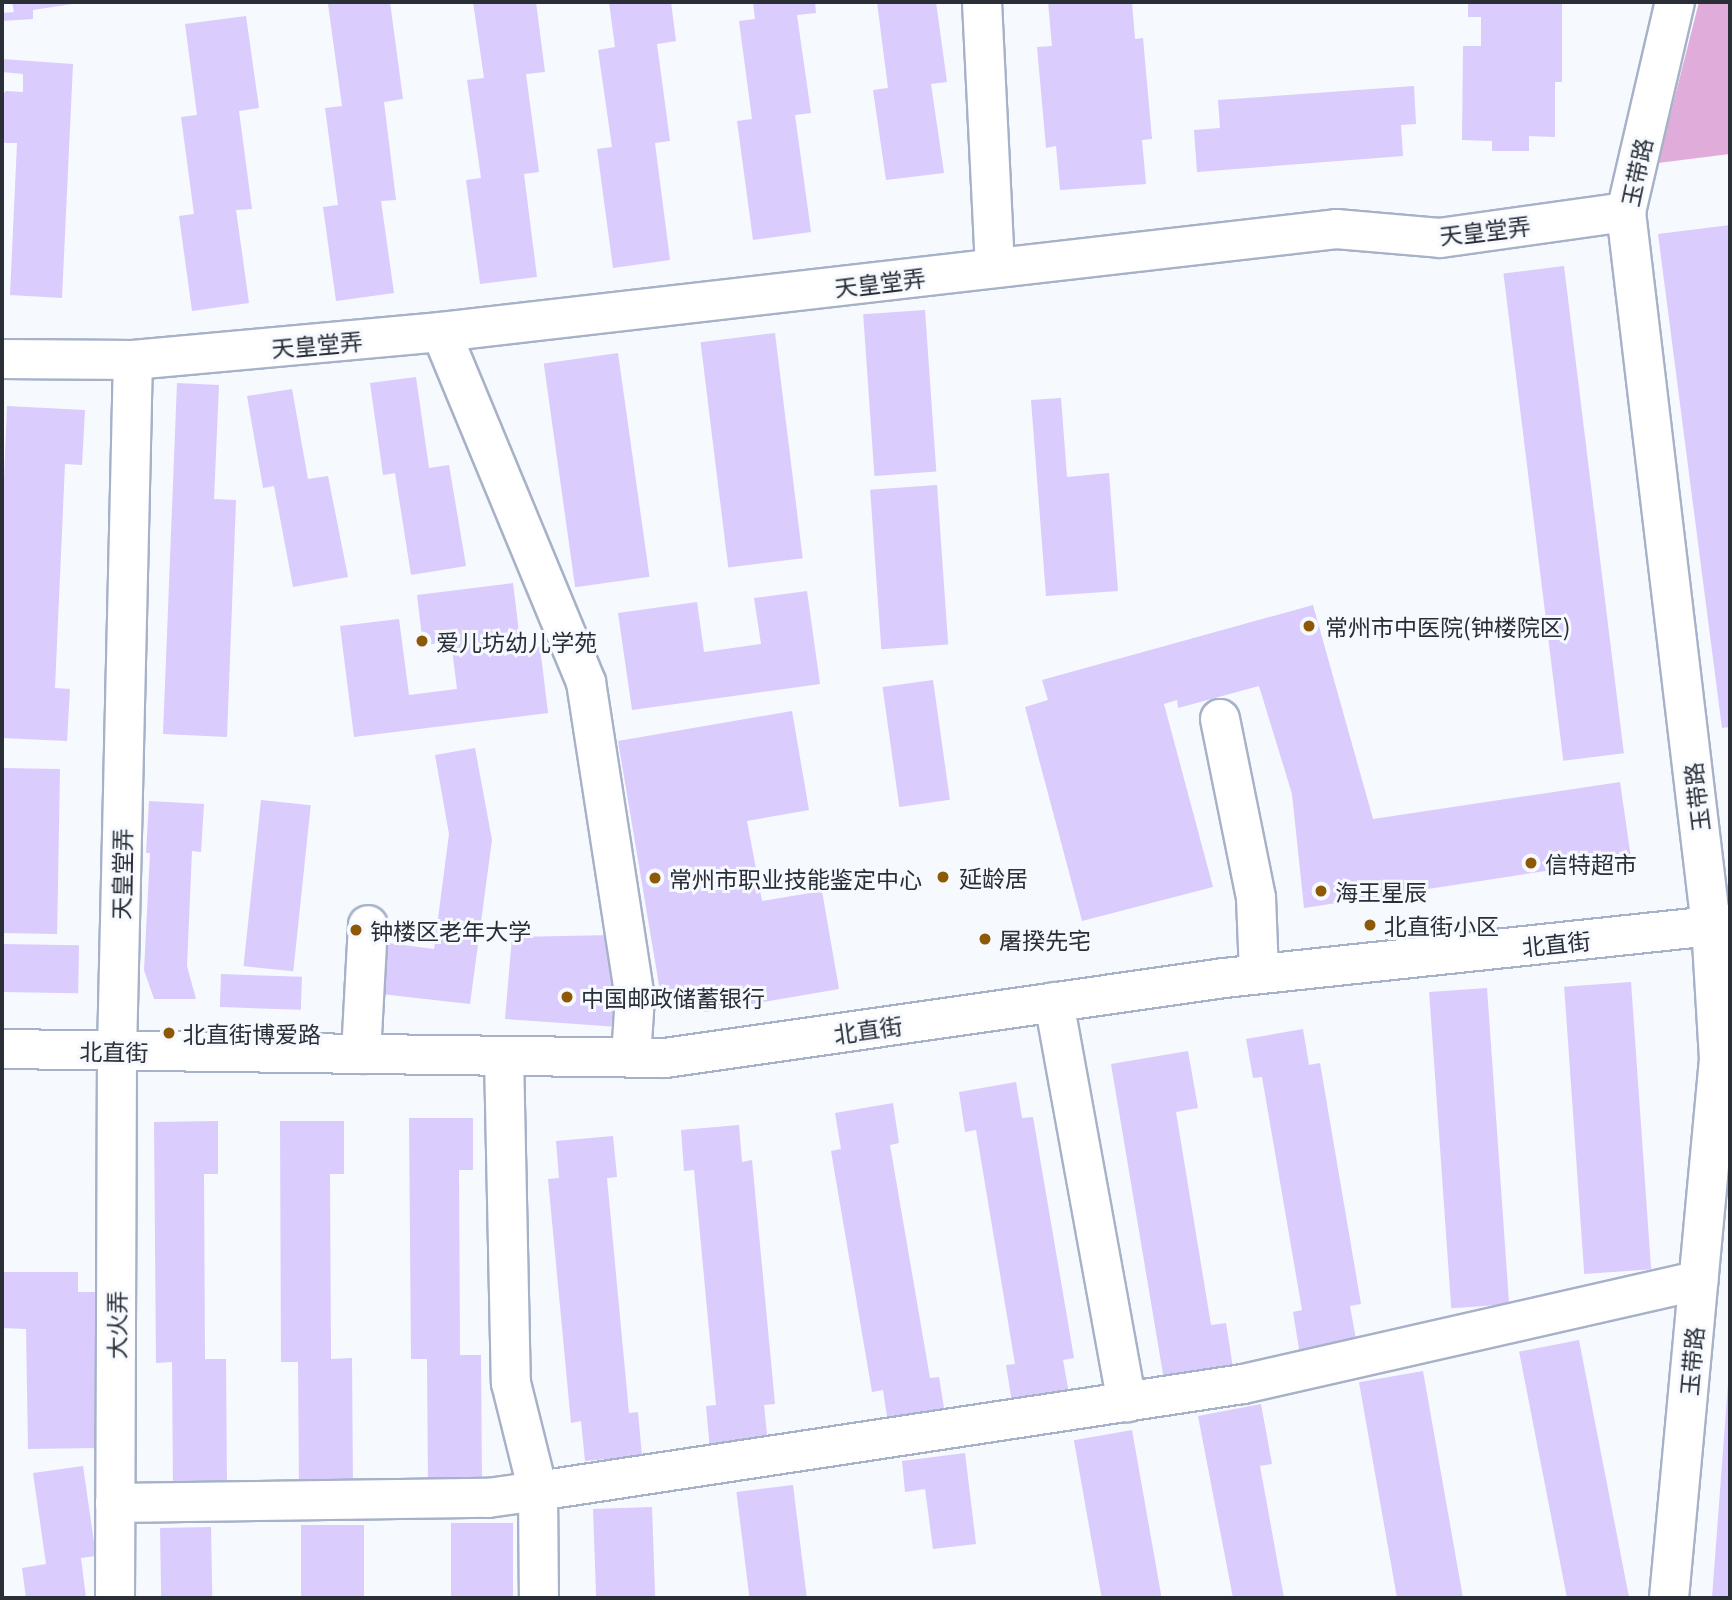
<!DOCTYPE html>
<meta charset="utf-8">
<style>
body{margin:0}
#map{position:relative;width:1732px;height:1600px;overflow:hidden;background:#f6f9fe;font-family:Georgia,"Noto Sans SC",serif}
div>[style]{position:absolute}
.forest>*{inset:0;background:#e0adda}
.building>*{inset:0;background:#daccfd;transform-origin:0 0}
.roads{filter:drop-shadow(2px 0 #a7b2c9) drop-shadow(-2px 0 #a7b2c9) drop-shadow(0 2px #a7b2c9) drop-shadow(0 -2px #a7b2c9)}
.minor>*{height:38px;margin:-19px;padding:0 19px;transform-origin:19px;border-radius:19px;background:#fff}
.dots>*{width:19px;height:19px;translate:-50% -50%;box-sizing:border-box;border:4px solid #f6f9fe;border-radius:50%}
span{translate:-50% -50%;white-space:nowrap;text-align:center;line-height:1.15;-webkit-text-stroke:6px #f6f9fe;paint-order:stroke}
.street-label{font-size:23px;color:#292e37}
.poi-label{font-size:23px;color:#292e37}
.left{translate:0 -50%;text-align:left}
.frame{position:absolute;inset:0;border:4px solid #292e37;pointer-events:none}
</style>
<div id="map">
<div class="forest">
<div style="clip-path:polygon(1699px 2px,1730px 2px,1730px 154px,1658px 163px)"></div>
</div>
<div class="building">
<div style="clip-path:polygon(12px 2px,78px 2px,79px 3px,33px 10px,33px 19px,2px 21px,2px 13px,14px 12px)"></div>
<div style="clip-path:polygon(344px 2px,390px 2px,403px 99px,384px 102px,396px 200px,381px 201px,394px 293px,336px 301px,323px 207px,338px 205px,325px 108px,342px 106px,328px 4px)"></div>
<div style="clip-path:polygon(473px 2px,536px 2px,545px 72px,526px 74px,539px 172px,524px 174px,537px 277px,480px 284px,466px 180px,481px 178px,467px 80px,484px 78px)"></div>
<div style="clip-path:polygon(609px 2px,671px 2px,676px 41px,657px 44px,670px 141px,655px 143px,670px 260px,613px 268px,597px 149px,612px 147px,598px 50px,615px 47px)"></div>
<div style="clip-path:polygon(753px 2px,815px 2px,816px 13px,797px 15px,811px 113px,795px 115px,811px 232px,753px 240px,737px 121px,752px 119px,739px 21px,755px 19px)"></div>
<div style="clip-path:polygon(877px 2px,936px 2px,947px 82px,931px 84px,944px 173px,886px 180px,873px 90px,888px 88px)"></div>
<div style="clip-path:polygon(1048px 2px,1132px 2px,1135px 39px,1143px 38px,1152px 139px,1142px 140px,1146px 184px,1060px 190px,1056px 146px,1046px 148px,1037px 47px,1052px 46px)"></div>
<div style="clip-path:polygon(1468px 2px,1562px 2px,1562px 82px,1555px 82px,1555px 137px,1529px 136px,1529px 151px,1492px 151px,1492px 141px,1462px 140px,1463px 46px,1481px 46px,1481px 17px,1468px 17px)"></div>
<div style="clip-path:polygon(246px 16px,259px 108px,239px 111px,252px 209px,236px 210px,249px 303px,192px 311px,179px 216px,194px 214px,181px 117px,197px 115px,185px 24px)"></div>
<div style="clip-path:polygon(2px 59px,73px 64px,62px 298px,10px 295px,17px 143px,5px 143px,2px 139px,2px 95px,6px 91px,23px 92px,23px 74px,2px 72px)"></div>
<div style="clip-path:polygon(1414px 86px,1416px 124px,1401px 125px,1403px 156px,1197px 172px,1194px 130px,1220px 128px,1218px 100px)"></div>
<div style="clip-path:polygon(1730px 225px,1730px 727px,1722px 728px,1658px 234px)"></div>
<div style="left:1564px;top:266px;width:491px;height:61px;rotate:83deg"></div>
<div style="left:925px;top:310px;width:162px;height:62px;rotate:86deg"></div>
<div style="left:775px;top:333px;width:227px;height:75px;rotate:83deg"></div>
<div style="left:618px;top:353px;width:226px;height:75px;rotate:82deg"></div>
<div style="clip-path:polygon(416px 377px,429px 468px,449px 465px,466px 566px,411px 575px,395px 473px,383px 475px,370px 383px)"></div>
<div style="clip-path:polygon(177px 383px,219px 385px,214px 499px,236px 500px,227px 737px,163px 734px)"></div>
<div style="clip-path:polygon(292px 389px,308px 479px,328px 476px,348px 577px,293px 587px,274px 486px,263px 488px,247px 396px)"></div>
<div style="clip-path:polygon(1061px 398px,1067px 477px,1109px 473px,1118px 591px,1046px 596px,1031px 400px)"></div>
<div style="clip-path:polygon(7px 406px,85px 410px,82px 465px,65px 464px,55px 688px,70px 689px,67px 741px,2px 738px,2px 530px)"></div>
<div style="left:937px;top:485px;width:160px;height:67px;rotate:86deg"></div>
<div style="clip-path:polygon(513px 583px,521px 649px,540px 647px,548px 713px,354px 737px,340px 626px,399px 619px,409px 695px,457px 689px,451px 642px,423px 645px,417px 595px)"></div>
<div style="clip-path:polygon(807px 591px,820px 684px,632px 710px,618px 613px,697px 602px,704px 652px,761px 644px,754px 598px)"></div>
<div style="clip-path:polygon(1313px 605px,1373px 819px,1620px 782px,1631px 858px,1304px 908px,1292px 794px,1259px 686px,1178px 708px,1177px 700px,1164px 704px,1213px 887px,1082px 921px,1025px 707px,1048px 700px,1042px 680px)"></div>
<div style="left:933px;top:680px;width:121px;height:51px;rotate:82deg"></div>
<div style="clip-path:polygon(792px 711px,809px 810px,747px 821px,762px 901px,822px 891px,839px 989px,706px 1012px,686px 1010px,659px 985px,618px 741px)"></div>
<div style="clip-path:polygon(475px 748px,492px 840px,470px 1004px,381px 994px,388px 943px,434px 949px,449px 834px,435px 755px)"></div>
<div style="left:2px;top:768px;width:58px;height:165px;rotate:1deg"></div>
<div style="left:261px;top:800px;width:50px;height:167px;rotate:6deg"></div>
<div style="clip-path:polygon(149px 801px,204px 804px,201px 852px,192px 851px,187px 966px,196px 999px,154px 999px,144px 970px,150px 853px,146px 853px)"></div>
<div style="clip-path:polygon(613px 935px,619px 1027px,505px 1019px,512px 937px)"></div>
<div style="left:2px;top:944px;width:77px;height:48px;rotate:1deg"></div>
<div style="left:221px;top:974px;width:81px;height:33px;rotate:2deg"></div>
<div style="left:1631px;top:982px;width:288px;height:67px;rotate:86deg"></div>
<div style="left:1487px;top:988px;width:317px;height:58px;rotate:86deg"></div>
<div style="clip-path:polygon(1303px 1029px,1309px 1065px,1320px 1063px,1361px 1304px,1350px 1306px,1357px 1345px,1300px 1355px,1293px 1312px,1302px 1310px,1262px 1077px,1253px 1078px,1246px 1039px)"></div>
<div style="clip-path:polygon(1188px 1051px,1198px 1108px,1176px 1112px,1211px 1325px,1226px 1323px,1234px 1374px,1165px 1386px,1111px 1064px)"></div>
<div style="clip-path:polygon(1016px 1082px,1022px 1118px,1033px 1117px,1074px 1358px,1063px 1360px,1070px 1399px,1013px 1409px,1006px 1365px,1015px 1364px,976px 1130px,965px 1132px,959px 1092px)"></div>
<div style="clip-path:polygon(893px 1103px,899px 1143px,890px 1145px,930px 1378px,939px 1377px,946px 1420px,889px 1430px,883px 1390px,872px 1392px,831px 1151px,841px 1149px,835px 1113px)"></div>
<div style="clip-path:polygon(409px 1118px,473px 1118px,473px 1170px,459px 1170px,460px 1355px,481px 1355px,482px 1486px,428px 1486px,427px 1359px,411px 1359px)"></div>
<div style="clip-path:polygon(218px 1121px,218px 1174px,204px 1174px,205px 1359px,226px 1359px,227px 1489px,173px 1490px,172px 1362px,156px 1363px,154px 1122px)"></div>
<div style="clip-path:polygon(280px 1121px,344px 1121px,344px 1174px,330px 1174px,331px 1359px,352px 1358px,353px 1489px,299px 1489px,298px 1362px,281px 1362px)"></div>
<div style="clip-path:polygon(739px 1125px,742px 1162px,752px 1160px,775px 1404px,764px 1405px,768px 1444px,710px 1450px,706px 1406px,716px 1405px,694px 1170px,684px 1171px,681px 1130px)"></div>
<div style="clip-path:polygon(613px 1136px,617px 1177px,607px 1178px,629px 1413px,638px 1412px,642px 1456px,585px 1461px,581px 1421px,571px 1423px,548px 1179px,559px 1178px,556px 1141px)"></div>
<div style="clip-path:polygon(2px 1272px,78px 1272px,78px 1292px,95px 1292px,97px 1448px,28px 1449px,26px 1329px,2px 1328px)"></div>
<div style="left:1579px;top:1340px;width:263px;height:61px;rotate:79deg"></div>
<div style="left:1423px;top:1371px;width:231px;height:65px;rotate:80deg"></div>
<div style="clip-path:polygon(1728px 1384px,1730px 1598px,1712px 1598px)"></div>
<div style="clip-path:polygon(1261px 1404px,1272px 1464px,1260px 1466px,1284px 1598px,1233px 1598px,1198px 1416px)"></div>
<div style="left:1132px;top:1430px;width:171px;height:59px;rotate:80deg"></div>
<div style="clip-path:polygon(965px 1453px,976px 1544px,933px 1549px,925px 1489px,905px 1492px,902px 1461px)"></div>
<div style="clip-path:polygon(83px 1466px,96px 1556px,81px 1558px,86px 1598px,26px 1598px,22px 1568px,46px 1564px,33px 1473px)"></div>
<div style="left:793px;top:1485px;width:114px;height:57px;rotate:83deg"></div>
<div style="left:652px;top:1507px;width:91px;height:59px;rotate:88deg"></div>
<div style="left:451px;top:1523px;width:62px;height:75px"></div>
<div style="left:364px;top:1525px;width:73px;height:63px;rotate:90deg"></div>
<div style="left:211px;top:1527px;width:71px;height:51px;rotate:89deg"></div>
</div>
<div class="roads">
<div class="minor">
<div style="left:982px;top:2px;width:266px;rotate:87.2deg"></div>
<div style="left:441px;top:332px;width:379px;rotate:67.5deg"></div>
<div style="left:586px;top:682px;width:319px;rotate:81.2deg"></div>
<div style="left:635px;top:997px;width:61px;rotate:93.8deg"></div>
<div style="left:2px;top:359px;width:131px;rotate:0.4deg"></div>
<div style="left:133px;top:360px;width:309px;rotate:-5.2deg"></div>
<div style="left:441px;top:332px;width:901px;rotate:-6.56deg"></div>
<div style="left:1336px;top:229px;width:104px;rotate:4.9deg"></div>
<div style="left:1440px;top:238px;width:188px;rotate:-8deg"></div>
<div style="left:1220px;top:719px;width:183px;rotate:78.6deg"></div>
<div style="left:1256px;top:898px;width:76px;rotate:87.7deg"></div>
<div style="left:1054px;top:1002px;width:407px;rotate:79.7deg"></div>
<div style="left:2px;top:1049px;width:663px;rotate:0.78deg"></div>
<div style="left:665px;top:1058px;width:565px;rotate:-8.14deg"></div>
<div style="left:1224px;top:978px;width:509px;rotate:-6.09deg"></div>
<div style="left:361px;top:1054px;width:129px;rotate:-86.9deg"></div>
<div style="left:504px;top:1056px;width:327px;rotate:88.8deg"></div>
<div style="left:511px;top:1383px;width:111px;rotate:76deg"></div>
<div style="left:538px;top:1491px;width:107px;rotate:89.5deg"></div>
<div style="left:115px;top:1503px;width:373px;rotate:-0.8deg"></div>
<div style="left:488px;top:1498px;width:50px;rotate:-8deg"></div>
<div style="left:538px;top:1491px;width:713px;rotate:-8.63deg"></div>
<div style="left:1243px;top:1384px;width:467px;rotate:-12.8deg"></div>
<div style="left:115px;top:1598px;width:546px;rotate:-89.79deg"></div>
<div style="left:117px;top:1052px;width:692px;rotate:-88.68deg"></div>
<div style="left:1669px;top:1598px;width:541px;rotate:-84.7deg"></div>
<div style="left:1719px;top:1059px;width:133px;rotate:-93.4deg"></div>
<div style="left:1711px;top:926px;width:719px;rotate:-96.79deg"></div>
<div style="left:1626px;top:212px;width:216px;rotate:-76.9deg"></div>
</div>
</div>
<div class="dots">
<div style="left:1309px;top:626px;background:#8d5907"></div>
<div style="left:422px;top:641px;background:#8d5907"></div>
<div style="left:1531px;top:863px;background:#8d5907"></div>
<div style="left:943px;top:877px;background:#8d5907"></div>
<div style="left:655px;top:878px;background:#8d5907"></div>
<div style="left:1321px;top:891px;background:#8d5907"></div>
<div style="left:1370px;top:925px;background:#8d5907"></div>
<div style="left:356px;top:930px;background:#8d5907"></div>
<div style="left:985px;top:939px;background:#8d5907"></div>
<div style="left:567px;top:997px;background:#8d5907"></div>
<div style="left:169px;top:1033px;background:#8d5907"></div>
</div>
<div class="street-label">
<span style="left:1636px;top:172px;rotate:-78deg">玉带路</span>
<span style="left:1485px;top:230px;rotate:-7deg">天皇堂弄</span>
<span style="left:880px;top:282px;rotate:-7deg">天皇堂弄</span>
<span style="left:317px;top:344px;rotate:-5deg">天皇堂弄</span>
<span style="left:1696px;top:797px;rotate:-97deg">玉带路</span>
<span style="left:121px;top:874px;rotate:-89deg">天皇堂弄</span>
<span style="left:1556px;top:943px;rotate:-6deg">北直街</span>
<span style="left:868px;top:1029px;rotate:-8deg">北直街</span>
<span style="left:114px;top:1051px;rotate:1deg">北直街</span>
<span style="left:116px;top:1325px;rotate:-90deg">大火弄</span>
<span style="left:1691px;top:1361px;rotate:-85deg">玉带路</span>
</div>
<div class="poi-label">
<span class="left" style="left:1325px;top:626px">常州市中医院(钟楼院区)</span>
<span class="left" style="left:436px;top:641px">爱儿坊幼儿学苑</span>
<span class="left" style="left:1545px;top:863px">信特超市</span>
<span class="left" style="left:959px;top:877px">延龄居</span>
<span class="left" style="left:669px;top:878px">常州市职业技能鉴定中心</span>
<span class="left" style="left:1335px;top:891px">海王星辰</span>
<span class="left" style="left:1384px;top:925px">北直街小区</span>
<span class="left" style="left:370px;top:930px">钟楼区老年大学</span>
<span class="left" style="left:999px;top:939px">屠揆先宅</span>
<span class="left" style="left:581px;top:997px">中国邮政储蓄银行</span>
<span class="left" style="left:183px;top:1033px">北直街博爱路</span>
</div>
<div class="frame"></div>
</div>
